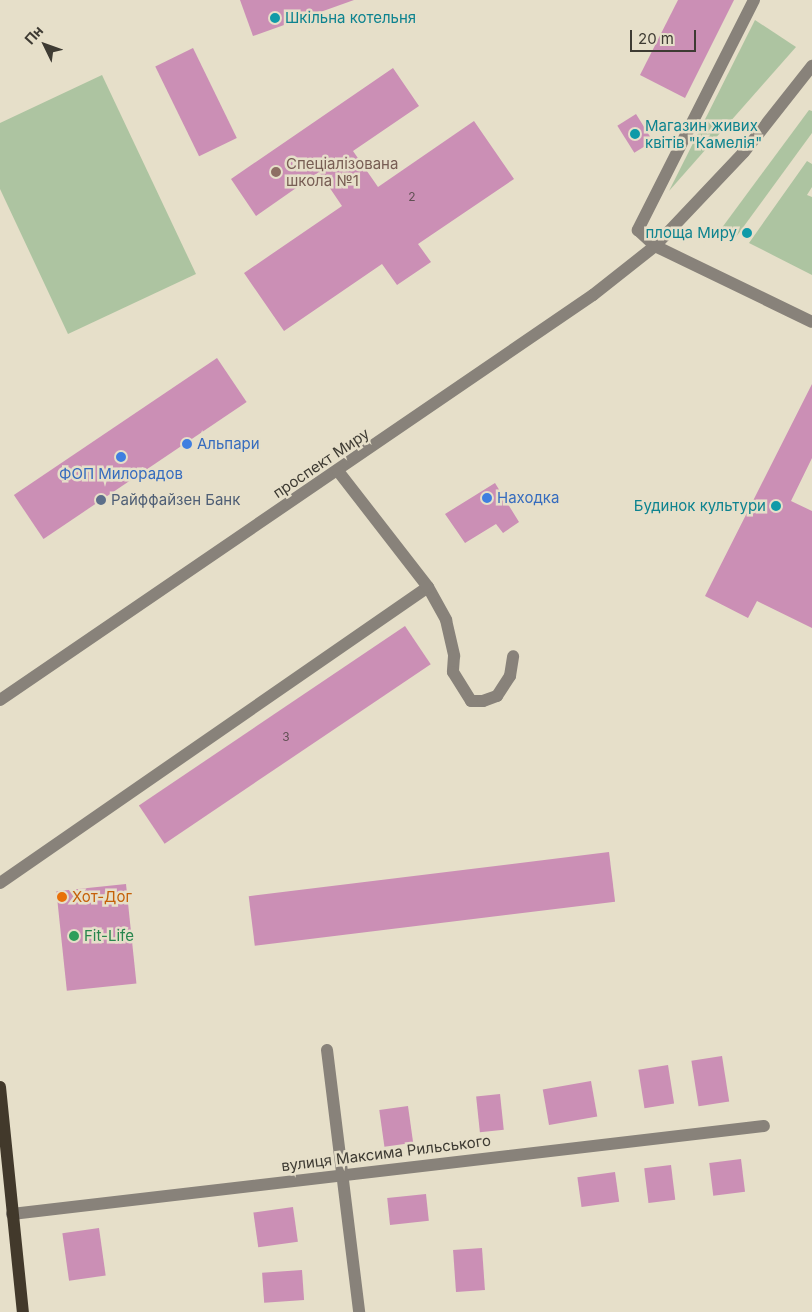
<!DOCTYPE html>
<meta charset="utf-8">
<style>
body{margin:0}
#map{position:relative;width:812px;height:1312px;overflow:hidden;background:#e6dfc9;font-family:Inter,sans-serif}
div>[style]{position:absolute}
.green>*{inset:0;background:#adc4a1}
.building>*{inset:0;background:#cb8fb5;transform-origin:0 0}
.minor>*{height:12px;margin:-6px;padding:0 6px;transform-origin:6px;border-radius:6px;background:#88827a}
.major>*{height:12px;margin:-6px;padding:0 6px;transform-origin:6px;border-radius:6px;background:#42392b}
.dots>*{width:14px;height:14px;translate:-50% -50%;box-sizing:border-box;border:2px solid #e6dfc9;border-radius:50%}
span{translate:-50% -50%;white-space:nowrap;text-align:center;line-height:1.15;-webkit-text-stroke:5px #e6dfc9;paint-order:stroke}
.number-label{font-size:12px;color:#615054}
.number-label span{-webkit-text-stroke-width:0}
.culture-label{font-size:15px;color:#0d838f}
.left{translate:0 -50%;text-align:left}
.right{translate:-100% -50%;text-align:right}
.education-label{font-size:15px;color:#785e54}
.shop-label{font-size:15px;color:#366cbe}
.street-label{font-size:15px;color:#3e3b33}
.service-label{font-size:15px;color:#4e5e75}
.food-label{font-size:15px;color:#c56008}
.leisure-label{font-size:15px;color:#27864d}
.north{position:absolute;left:20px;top:20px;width:50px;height:50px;-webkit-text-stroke:4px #e6dfc9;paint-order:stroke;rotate:312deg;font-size:14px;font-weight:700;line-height:20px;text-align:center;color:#3e3b33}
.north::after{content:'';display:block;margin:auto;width:18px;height:22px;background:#3e3b33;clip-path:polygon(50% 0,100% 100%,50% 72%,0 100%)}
.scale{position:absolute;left:630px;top:30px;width:66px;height:22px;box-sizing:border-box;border:2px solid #3e3b33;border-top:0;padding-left:6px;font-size:15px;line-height:18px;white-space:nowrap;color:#3e3b33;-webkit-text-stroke:4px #e6dfc9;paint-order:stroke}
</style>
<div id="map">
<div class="green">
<div style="clip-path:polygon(755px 20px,796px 47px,669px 191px)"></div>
<div style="clip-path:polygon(102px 75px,196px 274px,68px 334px,0 189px,0 123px)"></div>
<div style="clip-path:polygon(809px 110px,812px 111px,812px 133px,736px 237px,721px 229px)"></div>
<div style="clip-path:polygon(807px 161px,812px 164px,812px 187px,807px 195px,812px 197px,812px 275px,749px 243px)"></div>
</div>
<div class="building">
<div style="clip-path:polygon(240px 0,354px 0,253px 36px)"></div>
<div style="clip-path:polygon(678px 0,734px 0,685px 98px,640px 75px)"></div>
<div style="left:193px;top:48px;width:100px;height:42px;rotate:64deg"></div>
<div style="clip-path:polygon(393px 68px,419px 106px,353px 151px,378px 187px,474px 121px,514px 179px,418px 244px,431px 262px,397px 285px,382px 264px,284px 331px,244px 273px,342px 206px,319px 172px,256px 216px,231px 179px)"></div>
<div style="left:636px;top:114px;width:32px;height:22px;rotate:58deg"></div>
<div style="left:217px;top:358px;width:53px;height:245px;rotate:56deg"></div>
<div style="clip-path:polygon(812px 384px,812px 458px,791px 501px,812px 511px,812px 628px,757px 601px,748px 618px,705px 596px)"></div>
<div style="clip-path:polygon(495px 483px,519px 522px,503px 533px,496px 524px,465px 543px,445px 514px)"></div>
<div style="left:405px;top:626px;width:46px;height:321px;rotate:56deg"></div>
<div style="left:609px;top:852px;width:50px;height:363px;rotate:83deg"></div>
<div style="left:126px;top:884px;width:100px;height:70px;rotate:84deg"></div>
<div style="left:722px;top:1056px;width:46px;height:31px;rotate:81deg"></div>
<div style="left:668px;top:1065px;width:39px;height:30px;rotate:81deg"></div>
<div style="left:591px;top:1081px;width:36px;height:49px;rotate:80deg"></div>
<div style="left:500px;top:1094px;width:36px;height:24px;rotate:84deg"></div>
<div style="left:408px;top:1106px;width:37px;height:29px;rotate:82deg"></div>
<div style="left:741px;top:1159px;width:33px;height:32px;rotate:83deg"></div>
<div style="left:671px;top:1165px;width:35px;height:27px;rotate:83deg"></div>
<div style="left:615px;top:1172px;width:30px;height:38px;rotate:82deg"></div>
<div style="left:426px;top:1194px;width:27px;height:39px;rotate:84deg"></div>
<div style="left:293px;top:1207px;width:35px;height:40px;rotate:82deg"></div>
<div style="left:99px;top:1228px;width:48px;height:37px;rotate:82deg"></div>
<div style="left:482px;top:1248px;width:42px;height:29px;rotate:86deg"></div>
<div style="left:302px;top:1270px;width:30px;height:40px;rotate:86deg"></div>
</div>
<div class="minor">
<div style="left:754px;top:0;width:258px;rotate:116.8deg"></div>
<div style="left:638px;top:230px;width:23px;rotate:43deg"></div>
<div style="left:655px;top:246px;width:174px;rotate:25.8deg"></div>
<div style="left:428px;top:587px;width:38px;rotate:61deg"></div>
<div style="left:446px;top:620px;width:37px;rotate:77deg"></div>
<div style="left:454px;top:656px;width:16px;rotate:94deg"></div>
<div style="left:453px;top:672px;width:34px;rotate:58deg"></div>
<div style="left:471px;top:701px;width:12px"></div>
<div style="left:483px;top:701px;width:15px;rotate:-20deg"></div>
<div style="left:497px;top:696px;width:24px;rotate:-57deg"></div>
<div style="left:510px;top:676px;width:20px;rotate:-81deg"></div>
<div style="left:0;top:700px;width:718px;rotate:-34.33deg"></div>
<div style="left:593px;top:295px;width:79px;rotate:-38.3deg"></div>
<div style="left:655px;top:246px;width:129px;rotate:-46.6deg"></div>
<div style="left:744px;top:152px;width:110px;rotate:-51.7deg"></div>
<div style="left:0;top:883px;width:520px;rotate:-34.67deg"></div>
<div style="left:428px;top:587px;width:147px;rotate:-127.8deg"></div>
<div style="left:327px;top:1050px;width:264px;rotate:83deg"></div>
<div style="left:12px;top:1214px;width:757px;rotate:-6.67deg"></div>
</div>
<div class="major">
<div style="left:0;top:1087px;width:226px;rotate:84.2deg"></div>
</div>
<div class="dots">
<div style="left:275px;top:18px;background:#0f9aa8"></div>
<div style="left:635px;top:134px;background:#0f9aa8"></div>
<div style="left:276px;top:172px;background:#8d6e63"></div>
<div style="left:747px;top:233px;background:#0f9aa8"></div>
<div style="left:187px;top:444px;background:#3f7fe0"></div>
<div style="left:121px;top:457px;background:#3f7fe0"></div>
<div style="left:487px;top:498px;background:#3f7fe0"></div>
<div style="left:101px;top:500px;background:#5c6f8a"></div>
<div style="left:776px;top:506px;background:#0f9aa8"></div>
<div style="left:62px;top:897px;background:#e8710a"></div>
<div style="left:74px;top:936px;background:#2e9e5b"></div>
</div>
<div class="number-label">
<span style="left:412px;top:197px">2</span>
<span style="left:286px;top:737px">3</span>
</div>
<div class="culture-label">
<span class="left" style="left:285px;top:18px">Шкільна котельня</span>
<span class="left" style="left:645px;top:134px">Магазин живих<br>квітів "Камелія"</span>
<span class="right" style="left:737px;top:233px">площа Миру</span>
<span class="right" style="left:766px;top:506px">Будинок культури</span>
</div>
<div class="education-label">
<span class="left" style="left:286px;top:172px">Спеціалізована<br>школа №1</span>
</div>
<div class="shop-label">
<span class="left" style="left:197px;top:444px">Альпари</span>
<span style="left:121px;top:474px">ФОП Милорадов</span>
<span class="left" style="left:497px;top:498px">Находка</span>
</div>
<div class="street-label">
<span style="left:321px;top:463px;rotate:-34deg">проспект Миру</span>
<span style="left:386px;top:1153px;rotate:-7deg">вулиця Максима Рильського</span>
</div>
<div class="service-label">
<span class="left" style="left:111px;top:500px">Райффайзен Банк</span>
</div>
<div class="food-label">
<span class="left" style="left:72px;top:897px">Хот-Дог</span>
</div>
<div class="leisure-label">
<span class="left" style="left:84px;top:936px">Fit-Life</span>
</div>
<div class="north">Пн</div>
<div class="scale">20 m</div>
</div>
